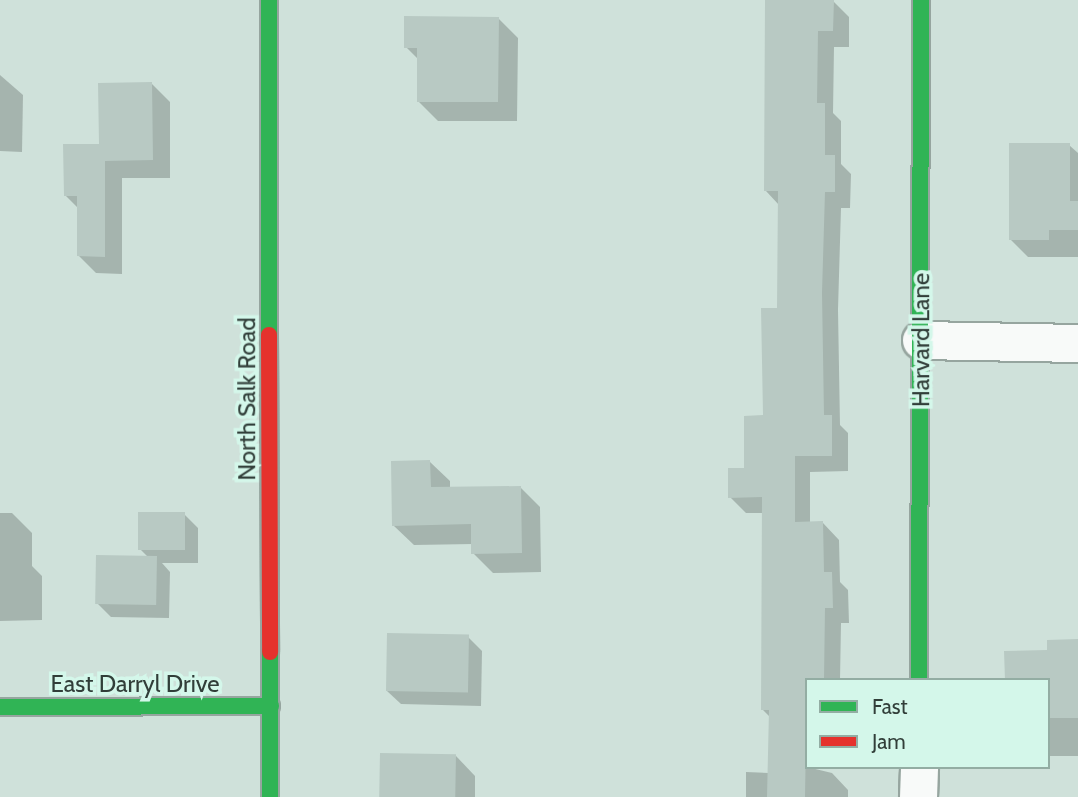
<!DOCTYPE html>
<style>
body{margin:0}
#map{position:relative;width:1078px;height:797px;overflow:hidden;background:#cfe1da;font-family:Cabin,sans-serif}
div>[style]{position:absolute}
.shadow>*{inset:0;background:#0003;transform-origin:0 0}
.building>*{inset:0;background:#b8c9c3;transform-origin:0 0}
.roads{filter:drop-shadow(2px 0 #96a59f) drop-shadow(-2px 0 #96a59f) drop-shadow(0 2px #96a59f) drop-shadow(0 -2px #96a59f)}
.street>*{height:37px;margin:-18.5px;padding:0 18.5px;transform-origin:18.5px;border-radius:18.5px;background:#f8faf9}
.fast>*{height:16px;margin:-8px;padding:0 8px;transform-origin:8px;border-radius:8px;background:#30b455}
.jam>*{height:16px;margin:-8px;padding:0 8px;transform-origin:8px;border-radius:8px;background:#e5322d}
span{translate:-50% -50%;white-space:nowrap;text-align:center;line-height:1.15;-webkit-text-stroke:7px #d4f7ea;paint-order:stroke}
.street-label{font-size:24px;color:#313e39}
.legend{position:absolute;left:805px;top:678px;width:245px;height:91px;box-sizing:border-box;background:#d4f7ea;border:2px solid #93ada3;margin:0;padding:9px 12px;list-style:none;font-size:21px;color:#313e39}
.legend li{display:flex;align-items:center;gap:14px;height:35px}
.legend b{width:35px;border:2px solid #93ada3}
</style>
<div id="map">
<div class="shadow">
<div style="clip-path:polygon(767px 0,833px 1px,849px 17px,849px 47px,834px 47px,833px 113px,841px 121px,841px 164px,851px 174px,850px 208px,841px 208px,838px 310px,840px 425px,848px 433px,848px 471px,810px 472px,810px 523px,823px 523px,839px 540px,840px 582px,848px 590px,849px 623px,841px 623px,840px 680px,807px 680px,807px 767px,832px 773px,848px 790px,848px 797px,746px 797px,746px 772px,769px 773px,770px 717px,763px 710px,764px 513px,746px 513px,730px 497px,746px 469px,765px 417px,778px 309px,779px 205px,766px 191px)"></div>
<div style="clip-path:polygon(498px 18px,518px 38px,517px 121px,438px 121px,418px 101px,419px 60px,406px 47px)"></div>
<div style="clip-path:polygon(0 75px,23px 95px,22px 152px,0 151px)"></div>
<div style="clip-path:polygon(152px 84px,170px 102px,170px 178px,122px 178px,122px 274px,96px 273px,78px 255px,79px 209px,65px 195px)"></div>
<div style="clip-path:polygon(1069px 145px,1078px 153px,1078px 257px,1028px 257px,1011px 240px)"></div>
<div style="clip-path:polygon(430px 462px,450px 481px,450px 489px,520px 487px,540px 507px,541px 572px,493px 573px,473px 553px,473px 544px,414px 545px,394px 526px)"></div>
<div style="clip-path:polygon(0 513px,12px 513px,32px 533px,32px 566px,42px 576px,42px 620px,0 621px)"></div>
<div style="clip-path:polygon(184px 514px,198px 528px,198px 563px,162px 563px,170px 572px,169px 618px,111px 617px,97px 603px,149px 558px,140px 549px)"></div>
<div style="clip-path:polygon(468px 637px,482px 651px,481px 706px,401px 704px,387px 691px)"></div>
<div style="left:1078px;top:641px;width:115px;height:31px;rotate:90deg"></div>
<div style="clip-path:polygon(456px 756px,475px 776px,475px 797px,381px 797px)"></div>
</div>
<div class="building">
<div style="clip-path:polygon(765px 0,834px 0,833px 31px,818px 31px,817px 103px,825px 103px,825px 155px,835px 155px,835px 192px,825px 192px,822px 293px,824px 415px,832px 415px,832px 456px,795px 456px,795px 522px,823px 521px,824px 572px,832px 572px,833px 608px,825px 608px,824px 680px,807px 680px,805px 797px,767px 797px,769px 710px,761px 710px,762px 497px,728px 498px,728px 468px,744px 468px,744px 416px,763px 415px,761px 308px,777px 308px,778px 191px,764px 191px)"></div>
<div style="clip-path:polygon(404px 16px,499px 17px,498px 102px,417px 102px,417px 48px,404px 48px)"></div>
<div style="clip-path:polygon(152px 82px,153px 160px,105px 161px,105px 257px,77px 256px,77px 196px,64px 196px,63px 144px,99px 144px,98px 83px)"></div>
<div style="clip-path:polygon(1009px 143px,1070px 143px,1070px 201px,1078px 201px,1078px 230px,1049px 230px,1049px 240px,1009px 240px)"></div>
<div style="clip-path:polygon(430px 460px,431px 487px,521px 486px,522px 553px,471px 554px,471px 524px,392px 526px,391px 461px)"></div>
<div style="left:185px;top:512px;width:38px;height:47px;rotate:90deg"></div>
<div style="left:96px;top:555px;width:61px;height:49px;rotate:1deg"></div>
<div style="left:387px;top:633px;width:82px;height:58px;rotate:1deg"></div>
<div style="clip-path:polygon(1078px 639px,1078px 718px,1048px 718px,1048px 680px,1005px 680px,1004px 651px,1047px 650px,1047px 640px)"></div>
<div style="left:380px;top:753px;width:76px;height:44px;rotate:1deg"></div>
</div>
<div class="roads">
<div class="street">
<div style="left:921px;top:340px;width:157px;rotate:1.1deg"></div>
<div style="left:918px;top:797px;width:30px;rotate:-88deg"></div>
</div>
<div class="fast">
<div style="left:269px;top:0;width:335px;rotate:90deg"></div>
<div style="left:270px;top:652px;width:145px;rotate:90deg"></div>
<div style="left:919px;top:680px;width:680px;rotate:-89.83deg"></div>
<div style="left:0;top:707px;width:271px;rotate:-0.2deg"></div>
</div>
<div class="jam">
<div style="left:269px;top:335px;width:317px;rotate:89.8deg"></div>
</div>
</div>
<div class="street-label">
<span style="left:921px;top:340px;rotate:-90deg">Harvard Lane</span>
<span style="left:247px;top:399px;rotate:-90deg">North Salk Road</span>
<span style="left:135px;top:684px">East Darryl Drive</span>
</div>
<ul class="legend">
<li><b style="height:9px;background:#30b455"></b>Fast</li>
<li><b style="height:9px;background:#e5322d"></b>Jam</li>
</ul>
</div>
